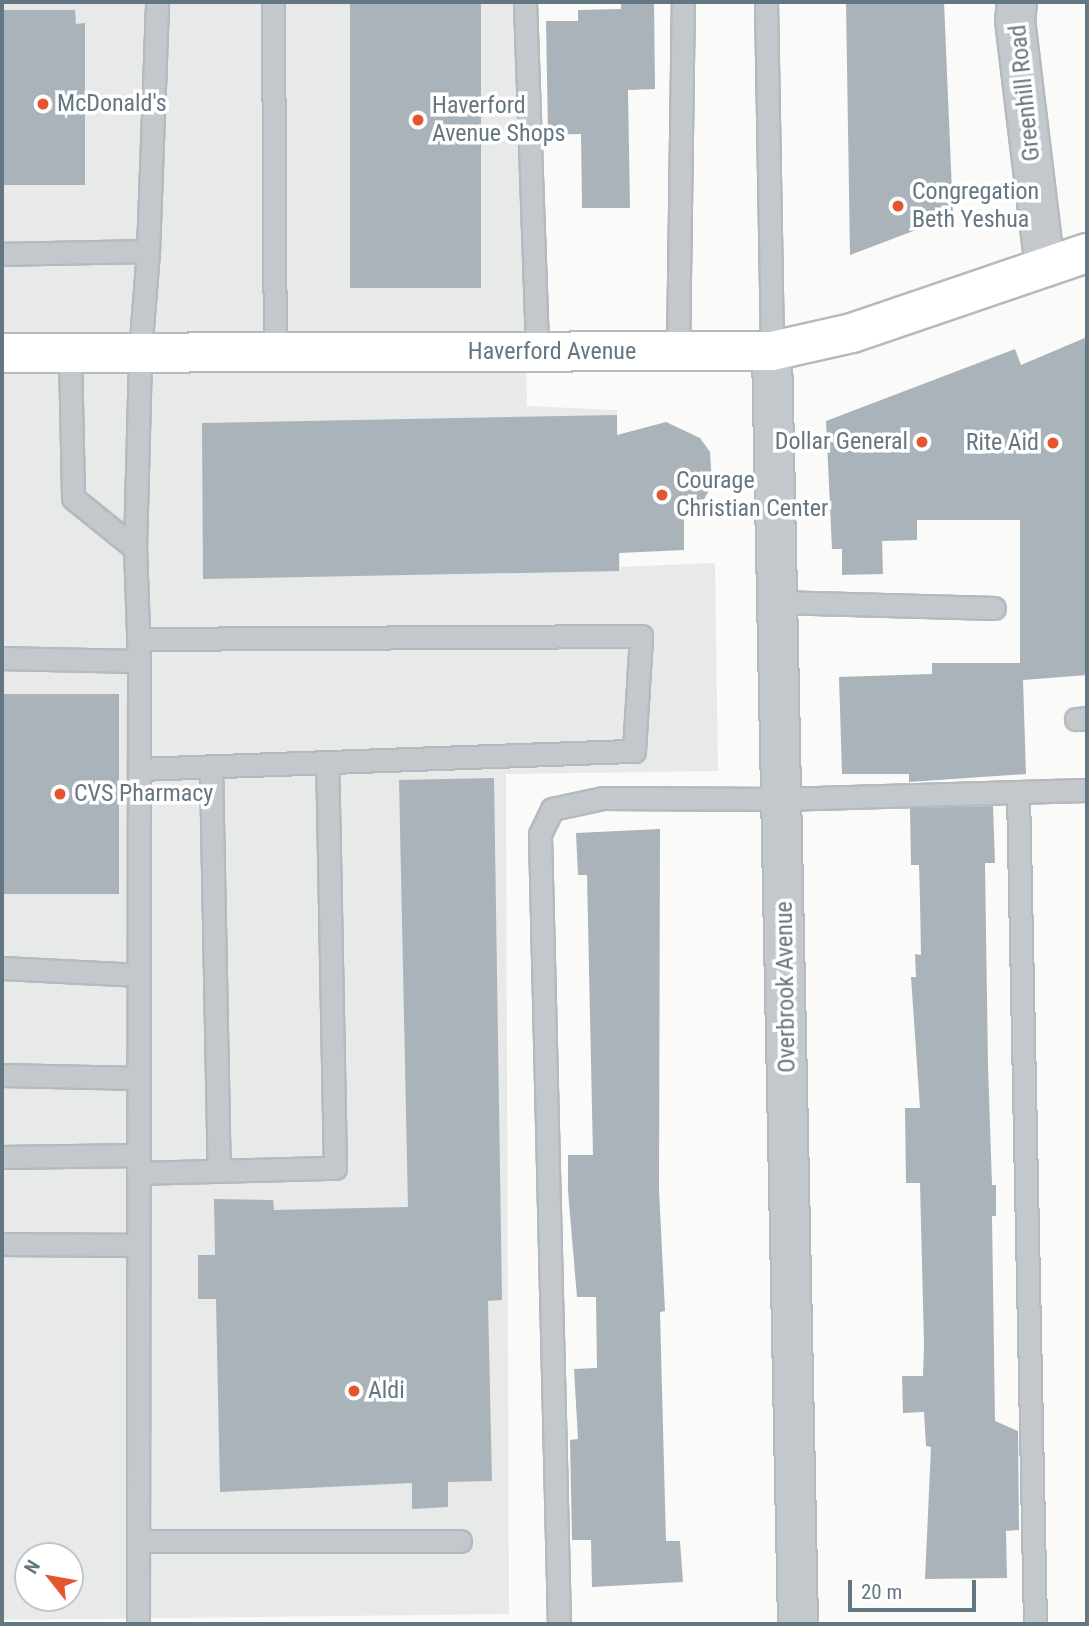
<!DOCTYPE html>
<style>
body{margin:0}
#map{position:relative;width:1089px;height:1626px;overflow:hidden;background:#fafaf8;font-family:"Roboto Condensed",sans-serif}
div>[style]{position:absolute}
.built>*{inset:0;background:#e8e9e9}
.building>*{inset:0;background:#aab3b9;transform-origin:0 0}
.roads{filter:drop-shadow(2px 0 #b5babe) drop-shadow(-2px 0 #b5babe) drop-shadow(0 2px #b5babe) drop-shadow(0 -2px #b5babe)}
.lane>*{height:21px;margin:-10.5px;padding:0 10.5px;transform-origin:10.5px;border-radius:10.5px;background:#c3c8cc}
.street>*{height:38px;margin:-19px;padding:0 19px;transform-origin:19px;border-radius:19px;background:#c3c8cc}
.primary>*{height:38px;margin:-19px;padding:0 19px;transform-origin:19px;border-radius:19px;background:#fff}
.dots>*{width:19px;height:19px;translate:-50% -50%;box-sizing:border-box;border:4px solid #fff;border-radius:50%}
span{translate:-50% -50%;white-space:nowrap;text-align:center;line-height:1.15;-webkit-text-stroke:7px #fff;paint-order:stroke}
.street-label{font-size:24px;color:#657683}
.poi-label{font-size:24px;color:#657683}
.left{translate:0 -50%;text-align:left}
.right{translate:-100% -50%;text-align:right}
.frame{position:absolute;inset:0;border:4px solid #657683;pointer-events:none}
.north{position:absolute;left:14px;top:1542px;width:70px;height:70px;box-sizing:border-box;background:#fff;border:2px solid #c1c8cd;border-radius:50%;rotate:301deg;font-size:19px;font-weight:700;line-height:28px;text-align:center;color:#657683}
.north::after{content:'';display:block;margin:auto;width:24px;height:32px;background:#e4572e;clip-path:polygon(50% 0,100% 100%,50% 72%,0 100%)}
.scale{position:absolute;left:848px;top:1580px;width:128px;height:32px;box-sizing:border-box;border:4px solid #657683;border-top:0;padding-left:9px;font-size:21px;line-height:24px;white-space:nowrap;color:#657683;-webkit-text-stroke:5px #fff;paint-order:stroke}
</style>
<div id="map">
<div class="built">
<div style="clip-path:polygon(evenodd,2px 2px,520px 2px,527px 406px,617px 410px,620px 567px,715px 563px,718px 771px,506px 774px,509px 1614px,2px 1620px,2px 2px,28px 1556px,70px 1556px,70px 1598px,28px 1598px,28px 1556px)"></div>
</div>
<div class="building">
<div style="left:350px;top:2px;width:131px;height:286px"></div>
<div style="clip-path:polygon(621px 2px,654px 2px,655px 89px,628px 90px,630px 208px,582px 208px,581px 134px,548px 135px,546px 21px,578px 21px,578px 10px,621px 9px)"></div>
<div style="clip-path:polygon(846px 2px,944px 2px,953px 216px,850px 255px)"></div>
<div style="clip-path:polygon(2px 10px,75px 10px,76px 24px,85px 23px,85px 185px,2px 185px)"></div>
<div style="clip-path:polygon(1087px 337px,1087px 675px,1023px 680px,1026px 774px,909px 782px,909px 774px,842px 774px,839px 677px,932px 674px,932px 663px,1020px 663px,1020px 520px,917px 520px,917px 540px,882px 541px,883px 574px,842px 575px,842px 549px,832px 549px,826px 421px,1015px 349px,1021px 365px)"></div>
<div style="clip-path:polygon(617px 415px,617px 435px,666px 422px,700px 438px,710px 452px,712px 486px,701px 504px,684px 516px,684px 550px,619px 553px,619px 571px,203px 579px,202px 423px)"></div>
<div style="left:2px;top:694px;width:117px;height:200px"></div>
<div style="clip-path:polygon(494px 778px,502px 1300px,488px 1301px,492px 1481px,448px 1482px,448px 1507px,412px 1509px,412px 1483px,220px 1492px,216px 1299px,198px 1299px,198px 1255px,215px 1255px,214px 1199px,273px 1200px,274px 1210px,408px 1207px,399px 780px)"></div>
<div style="clip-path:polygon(993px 806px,995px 863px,985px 863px,988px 1065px,992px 1185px,996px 1185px,996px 1216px,992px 1216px,995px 1421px,1018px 1431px,1019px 1530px,1006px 1531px,1007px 1578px,925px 1579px,931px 1447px,926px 1446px,924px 1412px,903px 1413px,902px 1376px,923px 1376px,924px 1344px,920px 1183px,906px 1183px,905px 1108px,920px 1108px,911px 977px,916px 977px,915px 954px,921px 955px,920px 899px,919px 865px,911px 865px,910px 808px)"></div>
<div style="clip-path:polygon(660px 829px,659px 1189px,665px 1311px,660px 1312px,666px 1541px,680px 1541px,683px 1582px,592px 1587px,591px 1540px,572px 1540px,570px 1440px,578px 1439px,574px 1369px,597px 1368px,596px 1297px,577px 1297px,568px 1191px,568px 1155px,593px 1155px,587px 875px,578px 875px,576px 833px)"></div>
</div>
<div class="roads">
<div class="lane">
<div style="left:273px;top:2px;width:350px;rotate:89.7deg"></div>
<div style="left:525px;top:2px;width:350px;rotate:88deg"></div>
<div style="left:766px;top:2px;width:349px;rotate:89deg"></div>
<div style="left:2px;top:254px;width:146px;rotate:-1.2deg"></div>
<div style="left:148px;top:251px;width:249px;rotate:-87.9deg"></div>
<div style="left:678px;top:351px;width:349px;rotate:-89.2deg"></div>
<div style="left:70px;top:353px;width:145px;rotate:88.8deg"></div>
<div style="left:73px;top:498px;width:80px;rotate:38.9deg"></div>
<div style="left:777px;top:602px;width:217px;rotate:1.6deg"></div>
<div style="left:2px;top:658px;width:137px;rotate:1.3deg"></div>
<div style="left:1076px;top:719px;width:11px;rotate:-5deg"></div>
<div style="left:211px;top:767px;width:404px;rotate:88.9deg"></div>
<div style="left:139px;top:769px;width:495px;rotate:-2.1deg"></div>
<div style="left:634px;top:751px;width:115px;rotate:-86.5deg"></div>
<div style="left:641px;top:636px;width:502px;rotate:179.66deg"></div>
<div style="left:1018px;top:792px;width:832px;rotate:88.83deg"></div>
<div style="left:2px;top:968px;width:137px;rotate:2.9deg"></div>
<div style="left:2px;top:1075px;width:136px;rotate:1.3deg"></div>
<div style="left:2px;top:1157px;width:136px;rotate:-0.8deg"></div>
<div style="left:138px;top:1173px;width:197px;rotate:-1.5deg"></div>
<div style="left:335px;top:1168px;width:406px;rotate:-91.1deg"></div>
<div style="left:2px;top:1244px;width:136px;rotate:0.4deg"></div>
<div style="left:138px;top:1541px;width:322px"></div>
<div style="left:138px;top:1624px;width:963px;rotate:-89.94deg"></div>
<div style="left:139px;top:661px;width:113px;rotate:-92deg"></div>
<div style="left:135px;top:548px;width:195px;rotate:-88.5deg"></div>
<div style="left:140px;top:353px;width:102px;rotate:-85.5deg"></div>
<div style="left:559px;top:1624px;width:790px;rotate:-91.38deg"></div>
<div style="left:540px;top:834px;width:28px;rotate:-64deg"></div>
<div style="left:552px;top:809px;width:52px;rotate:-12.2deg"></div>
<div style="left:603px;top:798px;width:179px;rotate:0.3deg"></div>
<div style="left:782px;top:799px;width:305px;rotate:-1.7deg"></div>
</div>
<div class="street">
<div style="left:1017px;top:2px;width:18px;rotate:96deg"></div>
<div style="left:1015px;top:20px;width:249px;rotate:83.1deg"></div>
<div style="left:772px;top:351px;width:1273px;rotate:88.83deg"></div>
</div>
<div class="primary">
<div style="left:2px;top:353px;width:770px;rotate:-0.15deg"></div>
<div style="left:772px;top:351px;width:82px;rotate:-12.7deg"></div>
<div style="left:852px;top:333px;width:248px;rotate:-18.8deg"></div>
</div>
</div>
<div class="dots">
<div style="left:43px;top:104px;background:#e4572e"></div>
<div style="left:418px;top:120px;background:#e4572e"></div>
<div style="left:898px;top:206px;background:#e4572e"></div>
<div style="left:922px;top:442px;background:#e4572e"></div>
<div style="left:1053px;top:443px;background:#e4572e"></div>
<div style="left:662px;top:495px;background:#e4572e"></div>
<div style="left:60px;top:794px;background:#e4572e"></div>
<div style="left:354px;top:1391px;background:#e4572e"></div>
</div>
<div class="street-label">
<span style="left:1025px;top:93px;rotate:-96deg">Greenhill Road</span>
<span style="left:552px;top:352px">Haverford Avenue</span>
<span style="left:786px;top:987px;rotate:-91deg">Overbrook Avenue</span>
</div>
<div class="poi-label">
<span class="left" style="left:57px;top:104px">McDonald's</span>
<span class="left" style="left:432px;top:120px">Haverford<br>Avenue Shops</span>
<span class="left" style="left:912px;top:206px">Congregation<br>Beth Yeshua</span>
<span class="right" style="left:908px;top:442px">Dollar General</span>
<span class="right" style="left:1039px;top:443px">Rite Aid</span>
<span class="left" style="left:676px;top:495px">Courage<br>Christian Center</span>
<span class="left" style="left:74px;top:794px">CVS Pharmacy</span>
<span class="left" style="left:368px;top:1391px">Aldi</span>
</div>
<div class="frame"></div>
<div class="north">N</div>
<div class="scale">20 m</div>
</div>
